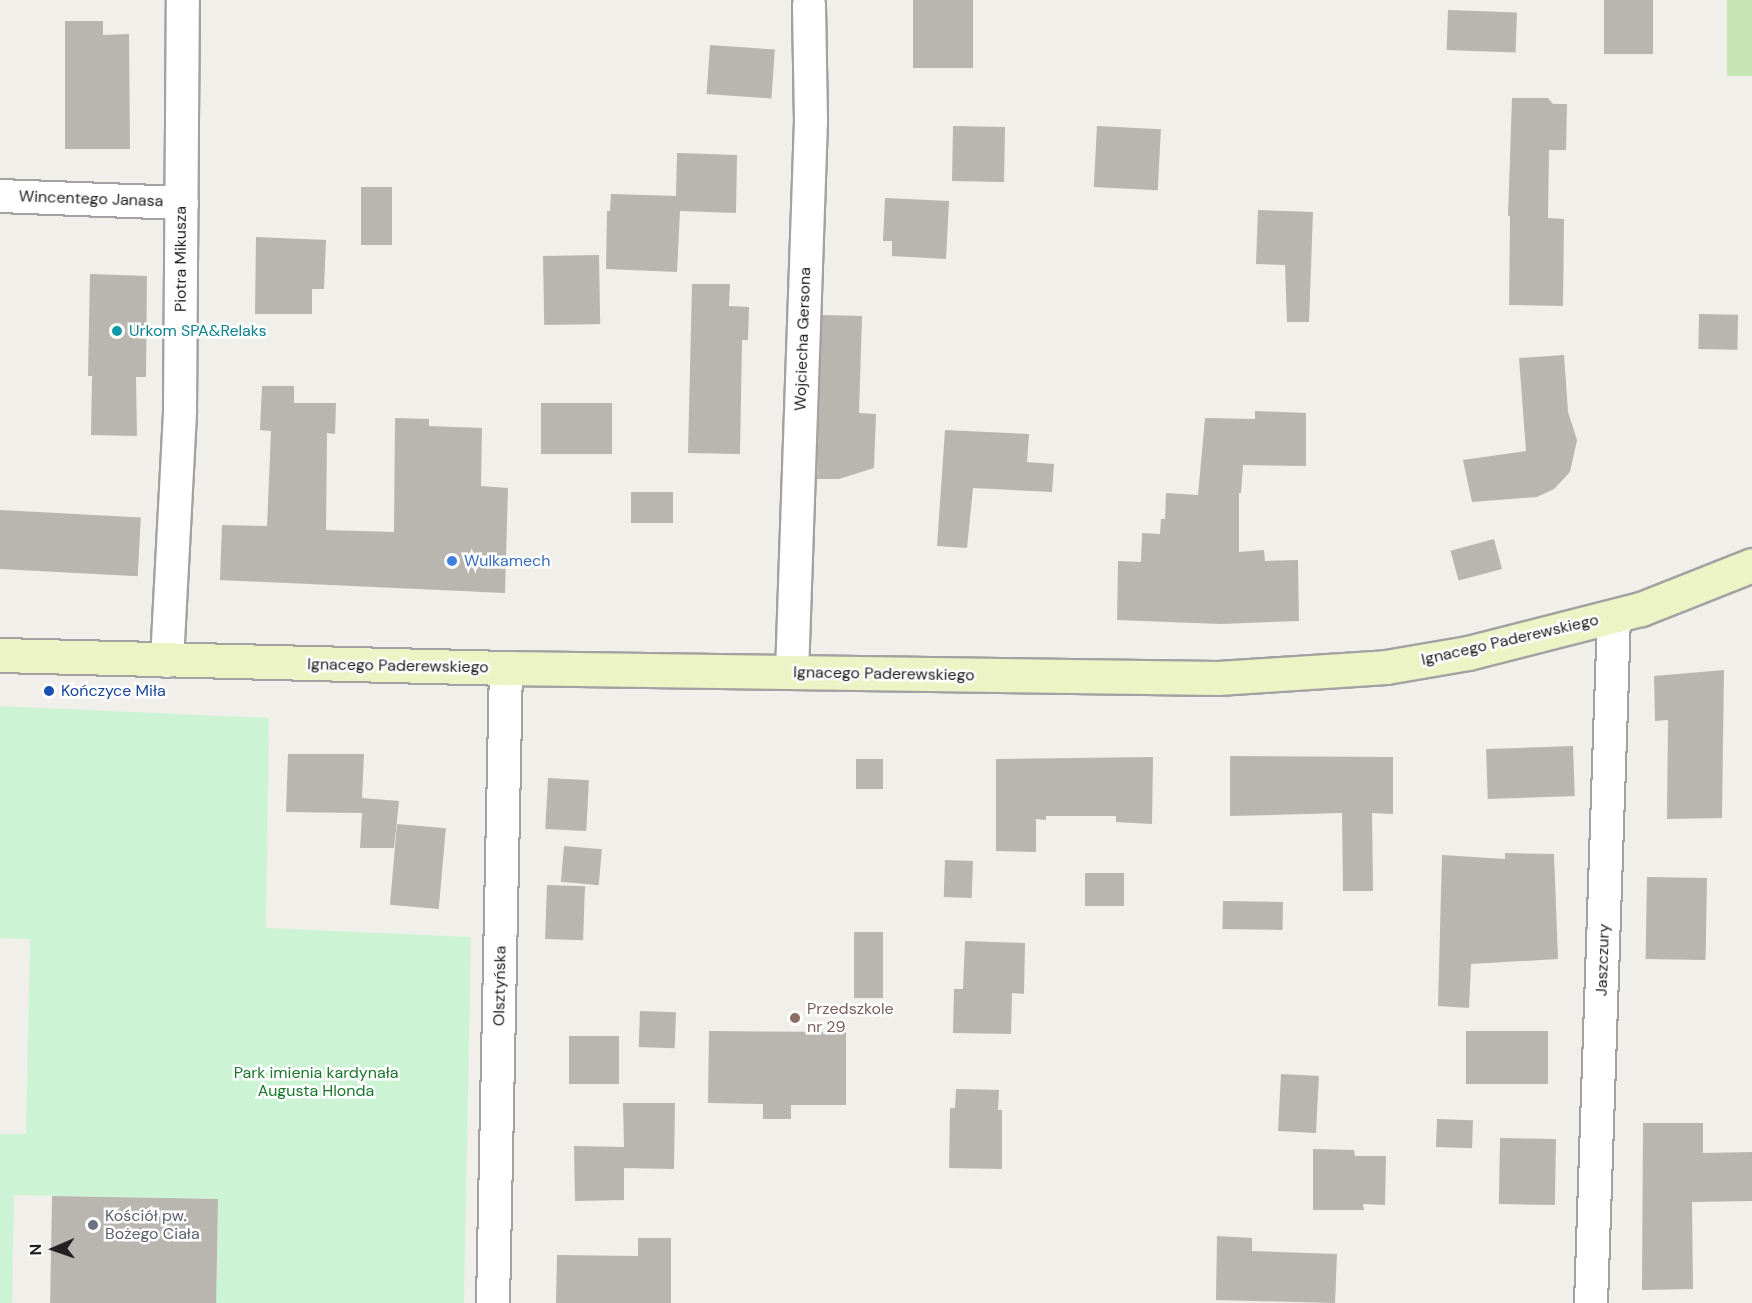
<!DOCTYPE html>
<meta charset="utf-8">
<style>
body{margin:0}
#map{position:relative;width:1752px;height:1303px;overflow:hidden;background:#f0efe9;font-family:"DM Sans",sans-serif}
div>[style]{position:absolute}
.grass>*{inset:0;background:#c7e4b5;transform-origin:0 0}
.park>*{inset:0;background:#ccf4d4}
.building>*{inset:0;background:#b9b5af;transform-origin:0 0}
.roads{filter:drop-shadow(2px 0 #a2a2a2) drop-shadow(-2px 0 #a2a2a2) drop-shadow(0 2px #a2a2a2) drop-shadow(0 -2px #a2a2a2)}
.minor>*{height:32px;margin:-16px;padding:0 16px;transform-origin:16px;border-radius:16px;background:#fff}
.secondary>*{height:33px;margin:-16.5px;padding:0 16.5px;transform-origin:16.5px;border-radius:16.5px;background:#ecf3c4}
.dots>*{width:16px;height:16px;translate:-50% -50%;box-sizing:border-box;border:3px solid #fff;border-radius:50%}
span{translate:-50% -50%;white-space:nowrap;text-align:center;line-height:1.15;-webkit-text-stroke:5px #fff;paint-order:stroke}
.street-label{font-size:16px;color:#212121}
.culture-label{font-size:16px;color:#0d838f}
.left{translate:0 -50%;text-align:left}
.shop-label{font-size:16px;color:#366cbe}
.transit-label{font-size:16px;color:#164399}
.education-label{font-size:16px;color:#785e54}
.park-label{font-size:16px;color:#19762b}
.worship-label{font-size:16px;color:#5b616d}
.north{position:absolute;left:24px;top:1219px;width:60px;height:60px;-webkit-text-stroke:4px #fff;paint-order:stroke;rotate:268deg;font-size:16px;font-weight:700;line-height:24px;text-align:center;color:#212121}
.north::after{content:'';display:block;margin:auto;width:21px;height:27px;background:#212121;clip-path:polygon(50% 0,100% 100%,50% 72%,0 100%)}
</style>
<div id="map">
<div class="grass">
<div style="left:1727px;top:0;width:25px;height:76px"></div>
</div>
<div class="park">
<div style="clip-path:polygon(0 706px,269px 718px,266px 928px,471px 937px,464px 1303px,216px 1303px,218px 1199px,14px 1195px,12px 1303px,0 1303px,0 1134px,26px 1134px,30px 939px,0 938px)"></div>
</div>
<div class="building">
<div style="left:913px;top:0;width:60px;height:68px"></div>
<div style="left:1604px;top:0;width:49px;height:54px"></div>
<div style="left:1448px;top:10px;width:69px;height:40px;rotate:2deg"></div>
<div style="clip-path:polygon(65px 21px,103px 21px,103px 35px,129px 34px,130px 149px,65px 149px)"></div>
<div style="left:710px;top:45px;width:65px;height:49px;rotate:4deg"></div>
<div style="clip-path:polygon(1512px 98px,1548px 98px,1553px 104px,1567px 104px,1566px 150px,1549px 150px,1548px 218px,1564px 219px,1563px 306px,1509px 305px,1510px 216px,1508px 216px)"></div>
<div style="left:953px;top:126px;width:52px;height:55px;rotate:1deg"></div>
<div style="left:1097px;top:126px;width:64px;height:61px;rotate:3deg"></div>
<div style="clip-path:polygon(677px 153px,737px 155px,736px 213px,680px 211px,677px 272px,606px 269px,607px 211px,610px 211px,611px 194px,676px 196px)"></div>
<div style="left:361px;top:187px;width:31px;height:58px"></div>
<div style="clip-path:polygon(885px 198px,949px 201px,946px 259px,892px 256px,892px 241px,883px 241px)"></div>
<div style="clip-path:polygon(1258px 210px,1313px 212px,1309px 322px,1287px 322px,1285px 265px,1256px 264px)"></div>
<div style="clip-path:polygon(256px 237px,326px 240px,324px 289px,312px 289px,312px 314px,255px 314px)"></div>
<div style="left:599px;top:255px;width:69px;height:56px;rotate:89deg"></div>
<div style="clip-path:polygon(90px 274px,147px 276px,146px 377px,136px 377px,137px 436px,91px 435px,92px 376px,88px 376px)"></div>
<div style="clip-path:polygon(692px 284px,730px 284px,729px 306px,749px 307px,748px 340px,742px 340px,740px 454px,688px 453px)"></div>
<div style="left:1699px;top:314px;width:39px;height:35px;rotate:1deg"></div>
<div style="clip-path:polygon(822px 315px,862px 316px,859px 413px,876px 414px,874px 468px,839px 479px,817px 479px)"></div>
<div style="clip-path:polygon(1564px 355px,1568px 412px,1577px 440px,1570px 472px,1554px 489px,1537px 497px,1472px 502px,1463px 460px,1526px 451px,1519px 358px)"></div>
<div style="clip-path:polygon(262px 386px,294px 386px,294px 403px,336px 403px,335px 434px,327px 433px,326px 530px,394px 532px,395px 418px,429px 419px,429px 426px,482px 428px,481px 486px,508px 488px,505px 593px,220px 580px,222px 525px,267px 526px,271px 431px,260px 430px)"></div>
<div style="left:541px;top:403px;width:71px;height:51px"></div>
<div style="clip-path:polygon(1255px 411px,1306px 413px,1306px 466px,1243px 465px,1241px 493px,1239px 493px,1239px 552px,1264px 550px,1265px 561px,1298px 560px,1299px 621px,1221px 624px,1117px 620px,1118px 561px,1141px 562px,1142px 533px,1160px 534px,1161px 519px,1165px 519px,1166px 493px,1198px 495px,1205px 418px,1255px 419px)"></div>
<div style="clip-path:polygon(945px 430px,1029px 434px,1027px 462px,1054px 464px,1052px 492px,973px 488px,967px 548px,937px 546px)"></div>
<div style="left:673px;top:492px;width:31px;height:42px;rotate:90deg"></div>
<div style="left:0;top:510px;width:141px;height:59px;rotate:3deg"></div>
<div style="left:1494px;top:539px;width:31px;height:45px;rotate:75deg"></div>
<div style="clip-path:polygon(1724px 670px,1722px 818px,1667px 819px,1668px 720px,1655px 721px,1654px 676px)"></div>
<div style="left:1573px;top:746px;width:50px;height:87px;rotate:88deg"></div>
<div style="clip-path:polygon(288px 754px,364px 754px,362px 798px,399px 801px,394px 848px,360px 848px,362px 813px,286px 812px)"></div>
<div style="clip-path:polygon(1230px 756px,1393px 757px,1393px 814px,1372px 813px,1373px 891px,1343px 891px,1342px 813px,1230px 816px)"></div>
<div style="clip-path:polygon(1153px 757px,1152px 824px,1116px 822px,1116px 816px,1046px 816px,1046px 820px,1036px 819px,1036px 852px,996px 851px,996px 759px)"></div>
<div style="left:856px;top:759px;width:27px;height:30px"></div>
<div style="left:548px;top:778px;width:41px;height:51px;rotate:3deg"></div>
<div style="left:397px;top:824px;width:49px;height:81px;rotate:5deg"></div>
<div style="left:564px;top:846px;width:38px;height:36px;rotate:5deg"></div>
<div style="clip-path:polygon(1505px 853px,1554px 854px,1558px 959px,1471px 964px,1469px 1008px,1438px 1006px,1442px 855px,1505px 859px)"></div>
<div style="left:945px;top:860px;width:28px;height:37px;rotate:2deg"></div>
<div style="left:1124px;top:873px;width:33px;height:39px;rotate:90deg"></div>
<div style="left:1647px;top:877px;width:60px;height:82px;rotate:1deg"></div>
<div style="left:547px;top:885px;width:38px;height:54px;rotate:2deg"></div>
<div style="left:1223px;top:901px;width:60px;height:28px;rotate:1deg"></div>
<div style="left:854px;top:932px;width:29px;height:66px"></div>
<div style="clip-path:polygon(965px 941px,1025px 943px,1024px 994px,1012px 993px,1011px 1034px,953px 1033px,954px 989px,963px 989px)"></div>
<div style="left:640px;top:1011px;width:36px;height:36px;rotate:2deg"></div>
<div style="clip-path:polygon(709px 1031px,846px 1032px,846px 1105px,791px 1105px,791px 1119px,763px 1119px,763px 1104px,708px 1103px)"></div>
<div style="left:1466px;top:1031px;width:82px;height:53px"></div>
<div style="left:569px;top:1036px;width:50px;height:48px"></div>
<div style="left:1281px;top:1074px;width:38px;height:57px;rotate:3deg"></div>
<div style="clip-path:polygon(956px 1089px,999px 1090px,998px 1110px,1002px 1110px,1002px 1169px,949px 1168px,950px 1108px,955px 1108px)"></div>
<div style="clip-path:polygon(623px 1103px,675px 1103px,674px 1169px,624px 1168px,624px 1200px,575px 1201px,574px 1146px,624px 1147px)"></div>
<div style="left:1437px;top:1119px;width:36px;height:28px;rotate:2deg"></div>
<div style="clip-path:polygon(1643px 1123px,1703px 1123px,1703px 1153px,1752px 1152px,1752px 1201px,1692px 1202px,1693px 1289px,1642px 1290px)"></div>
<div style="left:1500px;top:1138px;width:56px;height:66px;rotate:1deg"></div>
<div style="clip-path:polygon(1313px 1149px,1354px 1150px,1355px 1156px,1386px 1156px,1385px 1205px,1363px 1204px,1364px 1210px,1313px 1210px)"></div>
<div style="left:52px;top:1196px;width:166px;height:107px;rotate:1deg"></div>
<div style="clip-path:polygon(1217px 1236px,1252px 1238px,1252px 1251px,1337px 1254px,1335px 1303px,1216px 1300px)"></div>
<div style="clip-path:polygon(638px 1238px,671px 1238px,671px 1303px,556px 1303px,557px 1255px,638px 1256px)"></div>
</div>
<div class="roads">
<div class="minor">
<div style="left:0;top:196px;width:182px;rotate:2.2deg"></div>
<div style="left:167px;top:661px;width:251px;rotate:-87deg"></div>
<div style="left:180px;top:410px;width:410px;rotate:-89.6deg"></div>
<div style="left:792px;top:673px;width:552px;rotate:-88.03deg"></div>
<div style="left:811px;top:121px;width:116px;rotate:-91deg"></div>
<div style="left:493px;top:1303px;width:635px;rotate:-88.83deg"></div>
<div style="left:1591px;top:1303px;width:686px;rotate:-88.08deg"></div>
</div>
<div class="secondary">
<div style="left:0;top:655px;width:506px;rotate:1.47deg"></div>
<div style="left:506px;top:668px;width:712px;rotate:0.8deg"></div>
<div style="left:1218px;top:678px;width:168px;rotate:-3.7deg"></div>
<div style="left:1386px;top:667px;width:83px;rotate:-9.7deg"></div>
<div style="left:1468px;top:653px;width:179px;rotate:-14.3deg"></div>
<div style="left:1641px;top:609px;width:119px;rotate:-21.6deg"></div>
</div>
</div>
<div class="dots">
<div style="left:117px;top:331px;background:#0f9aa8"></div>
<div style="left:452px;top:561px;background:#3f7fe0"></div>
<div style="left:49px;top:691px;background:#1a4fb4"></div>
<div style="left:795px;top:1018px;background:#8d6e63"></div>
<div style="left:93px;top:1225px;background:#6b7280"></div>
</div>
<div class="street-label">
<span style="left:91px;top:199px;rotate:2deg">Wincentego Janasa</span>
<span style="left:181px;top:259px;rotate:-90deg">Piotra Mikusza</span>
<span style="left:803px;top:339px;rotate:-88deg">Wojciecha Gersona</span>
<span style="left:1510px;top:640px;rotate:-13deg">Ignacego Paderewskiego</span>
<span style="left:398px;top:666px;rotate:1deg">Ignacego Paderewskiego</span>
<span style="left:884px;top:674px;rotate:1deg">Ignacego Paderewskiego</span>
<span style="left:1603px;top:960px;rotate:-88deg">Jaszczury</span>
<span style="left:500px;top:986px;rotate:-89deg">Olsztyńska</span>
</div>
<div class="culture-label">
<span class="left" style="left:129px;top:331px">Urkom SPA&amp;Relaks</span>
</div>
<div class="shop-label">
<span class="left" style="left:464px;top:561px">Wulkamech</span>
</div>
<div class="transit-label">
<span class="left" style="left:61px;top:691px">Kończyce Miła</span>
</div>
<div class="education-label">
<span class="left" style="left:807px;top:1018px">Przedszkole<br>nr 29</span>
</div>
<div class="park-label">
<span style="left:316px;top:1082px">Park imienia kardynała<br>Augusta Hlonda</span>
</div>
<div class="worship-label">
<span class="left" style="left:105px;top:1225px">Kościół pw.<br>Bożego Ciała</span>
</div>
<div class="north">N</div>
</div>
